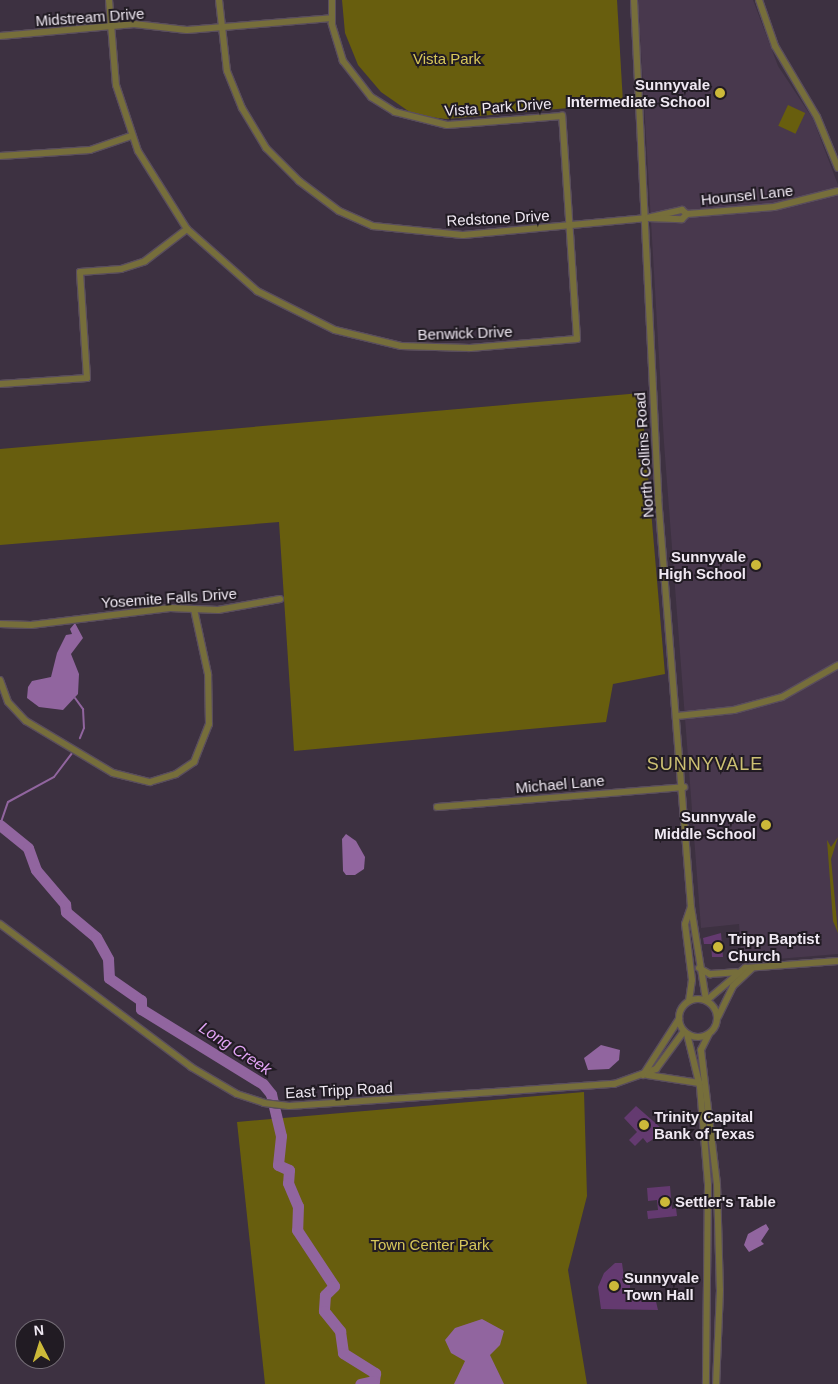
<!DOCTYPE html>
<style>
body{margin:0}
#map{position:relative;width:838px;height:1384px;overflow:hidden;background:#3d3141;font-family:Arial,sans-serif}
div>[style]{position:absolute}
.built>*{inset:0;background:#48384d}
.green>*{inset:0;background:#685e0e;transform-origin:0 0}
.water>*{inset:0;background:#91659f}
.stream>*{height:2px;margin:-1px;padding:0 1px;transform-origin:1px;border-radius:1px;background:#91659f}
.river>*{height:11px;margin:-5.5px;padding:0 5.5px;transform-origin:5.5px;border-radius:5.5px;background:#91659f}
.building>*{inset:0;background:#643a70}
.roads{filter:drop-shadow(1px 0 #5a4e5d) drop-shadow(-1px 0 #5a4e5d) drop-shadow(0 1px #5a4e5d) drop-shadow(0 -1px #5a4e5d)}
.minor>*{height:6px;margin:-3px;padding:0 3px;transform-origin:3px;border-radius:3px;background:#766e3b}
.minor>.ring{margin:-3px;padding:0;box-sizing:content-box;background:none;border:6px solid #766e3b;border-radius:50%}
.dots>*{width:14px;height:14px;translate:-50% -50%;box-sizing:border-box;border:2px solid #211b23;border-radius:50%}
span{translate:-50% -50%;white-space:nowrap;text-align:center;line-height:1.15;-webkit-text-stroke:4px #211b23;paint-order:stroke}
.street-label{font-size:15px;color:#f0e9f3}
.park-label{font-size:15px;color:#d7c75b}
.poi-label{font-size:15px;color:#f0e9f3;font-weight:700}
.right{translate:-100% -50%;text-align:right}
.left{translate:0 -50%;text-align:left}
.water-label{font-size:16px;color:#e3a4f6;font-style:italic}
.quarter-label{font-size:18px;color:#cdc173;letter-spacing:1px}
.north{position:absolute;left:15px;top:1319px;width:50px;height:50px;box-sizing:border-box;background:#211b23;border:1px solid #746d76;border-radius:50%;rotate:355deg;font-size:14px;font-weight:700;line-height:20px;text-align:center;color:#f0e9f3}
.north::after{content:'';display:block;margin:auto;width:18px;height:22px;background:#ccb939;clip-path:polygon(50% 0,100% 100%,50% 72%,0 100%)}
</style>
<div id="map">
<div class="built">
<div style="clip-path:polygon(638px 0,753px 0,778px 66px,813px 119px,838px 185px,838px 954px,742px 962px,739px 924px,701px 928px,664px 443px)"></div>
</div>
<div class="green">
<div style="clip-path:polygon(342px 0,617px 0,623px 103px,446px 119px,414px 115px,381px 92px,358px 65px,345px 33px)"></div>
<div style="left:788px;top:105px;width:19px;height:23px;rotate:25deg"></div>
<div style="clip-path:polygon(641px 393px,665px 674px,613px 684px,606px 722px,294px 751px,279px 522px,0 545px,0 449px)"></div>
<div style="clip-path:polygon(838px 837px,831px 859px,838px 933px,833px 921px,827px 840px,831px 847px)"></div>
<div style="clip-path:polygon(584px 1092px,587px 1196px,568px 1270px,587px 1384px,265px 1384px,237px 1122px)"></div>
</div>
<div class="water">
<div style="clip-path:polygon(75px 623px,83px 638px,71px 654px,79px 674px,78px 694px,63px 710px,39px 707px,27px 698px,28px 687px,32px 681px,51px 677px,57px 653px,66px 635px,72px 634px,70px 629px)"></div>
<div style="clip-path:polygon(346px 834px,356px 841px,365px 857px,364px 869px,355px 875px,346px 875px,343px 871px,342px 839px)"></div>
<div style="clip-path:polygon(601px 1045px,620px 1050px,619px 1060px,609px 1069px,588px 1070px,584px 1058px)"></div>
<div style="clip-path:polygon(766px 1224px,769px 1229px,761px 1241px,764px 1244px,749px 1252px,744px 1245px,748px 1234px)"></div>
<div style="clip-path:polygon(482px 1319px,504px 1331px,500px 1345px,490px 1355px,504px 1384px,454px 1384px,465px 1361px,451px 1353px,445px 1340px,455px 1328px)"></div>
</div>
<div class="stream">
<div style="left:75px;top:698px;width:14px;rotate:54deg"></div>
<div style="left:83px;top:709px;width:19px;rotate:87deg"></div>
<div style="left:84px;top:728px;width:11px;rotate:112deg"></div>
<div style="left:0;top:825px;width:24px;rotate:-71deg"></div>
<div style="left:8px;top:802px;width:52px;rotate:-28.5deg"></div>
<div style="left:54px;top:777px;width:30px;rotate:-53deg"></div>
</div>
<div class="river">
<div style="left:0;top:825px;width:36px;rotate:39deg"></div>
<div style="left:28px;top:848px;width:23px;rotate:70deg"></div>
<div style="left:36px;top:870px;width:45px;rotate:49.5deg"></div>
<div style="left:65px;top:904px;width:8px;rotate:83deg"></div>
<div style="left:66px;top:912px;width:39px;rotate:40deg"></div>
<div style="left:96px;top:937px;width:25px;rotate:61deg"></div>
<div style="left:108px;top:959px;width:19px;rotate:87deg"></div>
<div style="left:109px;top:978px;width:39px;rotate:35deg"></div>
<div style="left:141px;top:1000px;width:9px;rotate:90deg"></div>
<div style="left:141px;top:1009px;width:143px;rotate:31.6deg"></div>
<div style="left:263px;top:1084px;width:13px;rotate:51deg"></div>
<div style="left:271px;top:1094px;width:43px;rotate:76.6deg"></div>
<div style="left:281px;top:1136px;width:29px;rotate:96deg"></div>
<div style="left:278px;top:1165px;width:12px;rotate:24deg"></div>
<div style="left:289px;top:1170px;width:13px;rotate:94deg"></div>
<div style="left:288px;top:1183px;width:25px;rotate:67deg"></div>
<div style="left:298px;top:1206px;width:24px;rotate:92deg"></div>
<div style="left:297px;top:1230px;width:67px;rotate:56.5deg"></div>
<div style="left:334px;top:1286px;width:13px;rotate:135deg"></div>
<div style="left:325px;top:1295px;width:16px;rotate:94deg"></div>
<div style="left:324px;top:1311px;width:26px;rotate:51deg"></div>
<div style="left:340px;top:1331px;width:22px;rotate:82deg"></div>
<div style="left:343px;top:1353px;width:38px;rotate:32deg"></div>
<div style="left:375px;top:1373px;width:8px;rotate:97deg"></div>
<div style="left:374px;top:1381px;width:14px;rotate:168deg"></div>
</div>
<div class="building">
<div style="clip-path:polygon(721px 933px,723px 957px,712px 957px,711px 944px,704px 944px,703px 938px)"></div>
<div style="clip-path:polygon(636px 1106px,661px 1128px,652px 1140px,647px 1143px,643px 1138px,635px 1146px,629px 1140px,637px 1132px,624px 1118px)"></div>
<div style="clip-path:polygon(670px 1186px,672px 1209px,676px 1208px,677px 1216px,648px 1219px,647px 1211px,658px 1210px,657px 1200px,648px 1201px,647px 1188px)"></div>
<div style="clip-path:polygon(615px 1263px,622px 1263px,625px 1284px,630px 1285px,630px 1290px,654px 1293px,658px 1310px,601px 1309px,598px 1287px,604px 1273px)"></div>
</div>
<div class="roads">
<div class="minor">
<div style="left:109px;top:0;width:85px;rotate:85.3deg"></div>
<div style="left:116px;top:85px;width:70px;rotate:71.6deg"></div>
<div style="left:138px;top:151px;width:92px;rotate:57.9deg"></div>
<div style="left:187px;top:229px;width:94px;rotate:41.5deg"></div>
<div style="left:257px;top:291px;width:87px;rotate:26.6deg"></div>
<div style="left:335px;top:330px;width:68px;rotate:13.6deg"></div>
<div style="left:401px;top:346px;width:69px;rotate:1.7deg"></div>
<div style="left:470px;top:348px;width:107px;rotate:-4.8deg"></div>
<div style="left:577px;top:339px;width:224px;rotate:-93.8deg"></div>
<div style="left:562px;top:116px;width:115px;rotate:175.5deg"></div>
<div style="left:447px;top:125px;width:54px;rotate:-166deg"></div>
<div style="left:395px;top:112px;width:28px;rotate:-148deg"></div>
<div style="left:371px;top:97px;width:46px;rotate:-127.9deg"></div>
<div style="left:343px;top:61px;width:39px;rotate:-107deg"></div>
<div style="left:332px;top:24px;width:24px;rotate:-90deg"></div>
<div style="left:219px;top:0;width:71px;rotate:83.6deg"></div>
<div style="left:227px;top:71px;width:40px;rotate:68deg"></div>
<div style="left:242px;top:108px;width:47px;rotate:59deg"></div>
<div style="left:266px;top:148px;width:47px;rotate:45deg"></div>
<div style="left:299px;top:181px;width:50px;rotate:36.9deg"></div>
<div style="left:339px;top:211px;width:37px;rotate:24deg"></div>
<div style="left:373px;top:226px;width:90px;rotate:5.7deg"></div>
<div style="left:463px;top:235px;width:185px;rotate:-5.3deg"></div>
<div style="left:647px;top:218px;width:36px;rotate:-13deg"></div>
<div style="left:682px;top:210px;width:6px;rotate:39deg"></div>
<div style="left:687px;top:214px;width:87px;rotate:-4.6deg"></div>
<div style="left:774px;top:207px;width:66px;rotate:-14deg"></div>
<div style="left:634px;top:0;width:498px;rotate:87.2deg"></div>
<div style="left:658px;top:497px;width:411px;rotate:85.4deg"></div>
<div style="left:691px;top:907px;width:94px;rotate:80.8deg"></div>
<div style="left:759px;top:0;width:49px;rotate:70.8deg"></div>
<div style="left:775px;top:46px;width:82px;rotate:59.4deg"></div>
<div style="left:817px;top:117px;width:55px;rotate:67.6deg"></div>
<div style="left:0;top:36px;width:135px;rotate:-5.1deg"></div>
<div style="left:134px;top:24px;width:53px;rotate:6.5deg"></div>
<div style="left:187px;top:30px;width:145px;rotate:-4.7deg"></div>
<div style="left:0;top:156px;width:90px;rotate:-3.8deg"></div>
<div style="left:90px;top:150px;width:43px;rotate:-18.9deg"></div>
<div style="left:648px;top:218px;width:34px;rotate:2deg"></div>
<div style="left:682px;top:219px;width:7px;rotate:-45deg"></div>
<div style="left:0;top:384px;width:87px;rotate:-3.9deg"></div>
<div style="left:87px;top:378px;width:106px;rotate:-93.8deg"></div>
<div style="left:80px;top:272px;width:41px;rotate:-4.2deg"></div>
<div style="left:121px;top:269px;width:25px;rotate:-18deg"></div>
<div style="left:145px;top:261px;width:53px;rotate:-37.3deg"></div>
<div style="left:0;top:624px;width:31px;rotate:2deg"></div>
<div style="left:31px;top:625px;width:140px;rotate:-7deg"></div>
<div style="left:170px;top:608px;width:48px;rotate:2.4deg"></div>
<div style="left:218px;top:610px;width:63px;rotate:-10.1deg"></div>
<div style="left:0;top:680px;width:23px;rotate:70deg"></div>
<div style="left:8px;top:702px;width:26px;rotate:47deg"></div>
<div style="left:26px;top:721px;width:101px;rotate:30.9deg"></div>
<div style="left:113px;top:773px;width:38px;rotate:14deg"></div>
<div style="left:150px;top:782px;width:27px;rotate:-17deg"></div>
<div style="left:176px;top:774px;width:22px;rotate:-34deg"></div>
<div style="left:194px;top:762px;width:41px;rotate:-68.5deg"></div>
<div style="left:209px;top:724px;width:50px;rotate:-91.1deg"></div>
<div style="left:208px;top:674px;width:66px;rotate:-102.2deg"></div>
<div style="left:677px;top:716px;width:57px;rotate:-6deg"></div>
<div style="left:734px;top:710px;width:50px;rotate:-15.2deg"></div>
<div style="left:782px;top:697px;width:64px;rotate:-29.7deg"></div>
<div style="left:437px;top:807px;width:248px;rotate:-4.6deg"></div>
<div style="left:0;top:924px;width:239px;rotate:36.8deg"></div>
<div style="left:191px;top:1067px;width:53px;rotate:30.4deg"></div>
<div style="left:237px;top:1094px;width:28px;rotate:18deg"></div>
<div style="left:264px;top:1103px;width:25px;rotate:7deg"></div>
<div style="left:289px;top:1106px;width:326px;rotate:-3.9deg"></div>
<div style="left:614px;top:1084px;width:45px;rotate:-19.7deg"></div>
<div style="left:656px;top:1069px;width:47px;rotate:-53.6deg"></div>
<div style="left:699px;top:968px;width:13px;rotate:29deg"></div>
<div style="left:710px;top:974px;width:26px;rotate:-4deg"></div>
<div class="ring" style="left:679px;top:999px;width:32px;height:32px"></div>
<div style="left:707px;top:1000px;width:50px;rotate:-40.1deg"></div>
<div style="left:745px;top:968px;width:93px;rotate:-4.3deg"></div>
<div style="left:689px;top:1001px;width:21px;rotate:-82deg"></div>
<div style="left:692px;top:980px;width:56px;rotate:-97.1deg"></div>
<div style="left:685px;top:924px;width:18px;rotate:-71deg"></div>
<div style="left:718px;top:1017px;width:34px;rotate:-64deg"></div>
<div style="left:733px;top:986px;width:25px;rotate:-43deg"></div>
<div style="left:687px;top:1034px;width:55px;rotate:76.2deg"></div>
<div style="left:700px;top:1087px;width:98px;rotate:85.3deg"></div>
<div style="left:708px;top:1185px;width:199px;rotate:90.6deg"></div>
<div style="left:709px;top:1034px;width:18px;rotate:117deg"></div>
<div style="left:701px;top:1050px;width:136px;rotate:83.2deg"></div>
<div style="left:717px;top:1185px;width:105px;rotate:88.4deg"></div>
<div style="left:720px;top:1290px;width:94px;rotate:92.4deg"></div>
<div style="left:643px;top:1075px;width:67px;rotate:-57.3deg"></div>
<div style="left:647px;top:1075px;width:53px;rotate:8.7deg"></div>
</div>
</div>
<div class="dots">
<div style="left:720px;top:93px;background:#ccb939"></div>
<div style="left:756px;top:565px;background:#ccb939"></div>
<div style="left:766px;top:825px;background:#ccb939"></div>
<div style="left:718px;top:947px;background:#ccb939"></div>
<div style="left:644px;top:1125px;background:#ccb939"></div>
<div style="left:665px;top:1202px;background:#ccb939"></div>
<div style="left:614px;top:1286px;background:#ccb939"></div>
</div>
<div class="street-label">
<span style="left:90px;top:17px;rotate:-4deg">Midstream Drive</span>
<span style="left:498px;top:107px;rotate:-4deg">Vista Park Drive</span>
<span style="left:747px;top:195px;rotate:-6deg">Hounsel Lane</span>
<span style="left:498px;top:218px;rotate:-3deg">Redstone Drive</span>
<span style="left:465px;top:333px;rotate:-2deg">Benwick Drive</span>
<span style="left:644px;top:455px;rotate:-94deg">North Collins Road</span>
<span style="left:169px;top:598px;rotate:-4deg">Yosemite Falls Drive</span>
<span style="left:560px;top:784px;rotate:-5deg">Michael Lane</span>
<span style="left:339px;top:1090px;rotate:-3deg">East Tripp Road</span>
</div>
<div class="park-label">
<span style="left:447px;top:59px">Vista Park</span>
<span style="left:430px;top:1245px">Town Center Park</span>
</div>
<div class="poi-label">
<span class="right" style="left:710px;top:93px">Sunnyvale<br>Intermediate School</span>
<span class="right" style="left:746px;top:565px">Sunnyvale<br>High School</span>
<span class="right" style="left:756px;top:825px">Sunnyvale<br>Middle School</span>
<span class="left" style="left:728px;top:947px">Tripp Baptist<br>Church</span>
<span class="left" style="left:654px;top:1125px">Trinity Capital<br>Bank of Texas</span>
<span class="left" style="left:675px;top:1202px">Settler's Table</span>
<span class="left" style="left:624px;top:1286px">Sunnyvale<br>Town Hall</span>
</div>
<div class="water-label">
<span style="left:235px;top:1049px;rotate:33deg">Long Creek</span>
</div>
<div class="quarter-label">
<span style="left:705px;top:764px">SUNNYVALE</span>
</div>
<div class="north">N</div>
</div>
